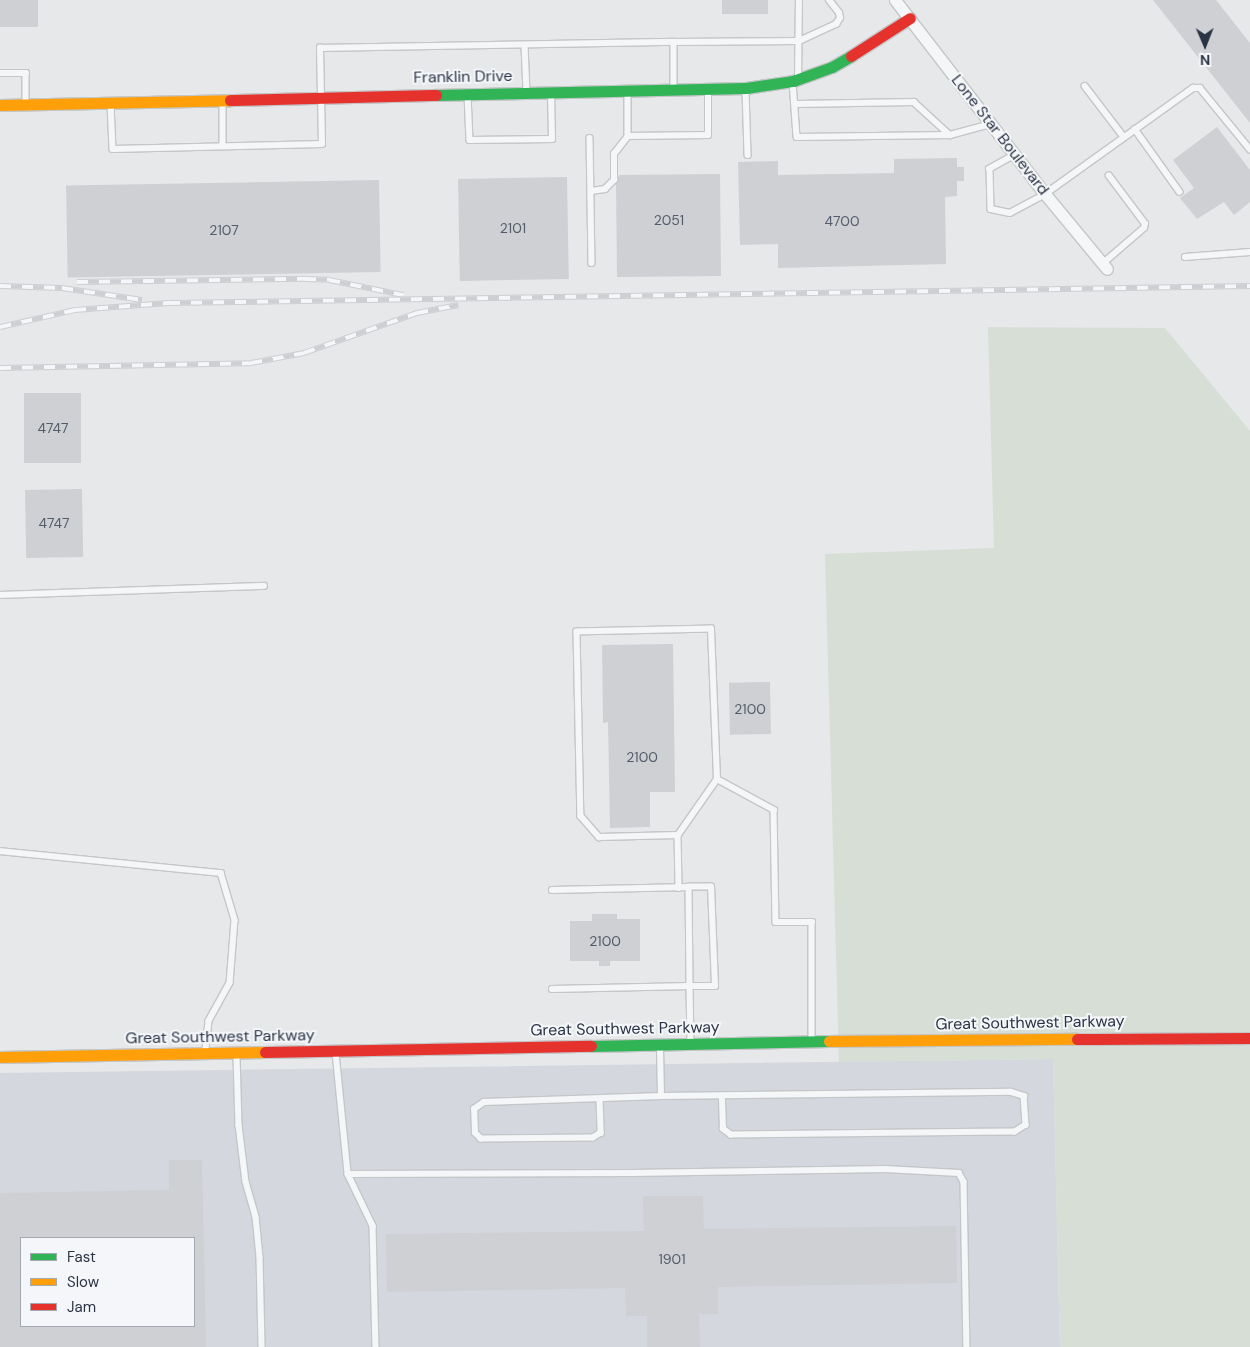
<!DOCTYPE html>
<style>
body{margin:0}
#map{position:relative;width:1250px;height:1347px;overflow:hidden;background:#e6e8ea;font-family:"DM Sans",sans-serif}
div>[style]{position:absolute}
.built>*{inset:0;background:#d4d7dd}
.green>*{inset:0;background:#d6ded6}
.building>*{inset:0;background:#ced0d3;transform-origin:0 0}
.roads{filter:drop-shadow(1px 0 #c4c6c8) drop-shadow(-1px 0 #c4c6c8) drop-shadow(0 1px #c4c6c8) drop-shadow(0 -1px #c4c6c8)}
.lane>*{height:5.5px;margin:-2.75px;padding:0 2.75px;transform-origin:2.75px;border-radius:2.75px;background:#f5f6f7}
.street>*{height:11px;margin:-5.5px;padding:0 5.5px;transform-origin:5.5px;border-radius:5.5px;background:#f5f6f7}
.fast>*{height:11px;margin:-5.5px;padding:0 5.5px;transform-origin:5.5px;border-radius:5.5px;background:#30b455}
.slow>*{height:11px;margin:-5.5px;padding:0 5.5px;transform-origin:5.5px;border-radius:5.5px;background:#ff9f0a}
.jam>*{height:11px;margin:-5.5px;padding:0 5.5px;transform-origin:5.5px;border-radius:5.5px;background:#e5322d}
.rail>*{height:5.5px;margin-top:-2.75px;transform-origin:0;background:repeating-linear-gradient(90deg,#f4f6f9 0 11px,#cecfd2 0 22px);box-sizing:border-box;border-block:1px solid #cecfd2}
span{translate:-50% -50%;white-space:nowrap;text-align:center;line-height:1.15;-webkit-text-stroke:4px #f4f6f9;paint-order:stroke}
.number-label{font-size:14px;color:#545c69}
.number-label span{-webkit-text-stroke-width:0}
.street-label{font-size:16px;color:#2b3445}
.legend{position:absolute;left:20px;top:1237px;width:175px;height:90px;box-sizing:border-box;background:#f4f6f9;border:1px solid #a4a8b1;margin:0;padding:6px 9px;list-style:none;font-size:15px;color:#2b3445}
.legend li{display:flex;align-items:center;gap:10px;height:25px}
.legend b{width:25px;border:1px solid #a4a8b1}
.north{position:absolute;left:1180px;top:20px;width:50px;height:50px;-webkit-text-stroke:4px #f4f6f9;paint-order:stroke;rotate:179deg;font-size:14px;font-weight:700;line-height:20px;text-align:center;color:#2b3445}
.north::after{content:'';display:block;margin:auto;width:18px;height:22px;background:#2b3445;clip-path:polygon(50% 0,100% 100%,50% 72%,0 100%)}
</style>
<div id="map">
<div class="built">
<div style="clip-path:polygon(evenodd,1053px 1059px,1060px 1347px,0 1347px,0 1073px,1053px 1059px,21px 1238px,194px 1238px,194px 1326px,21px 1326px,21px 1238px)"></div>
</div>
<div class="green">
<div style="clip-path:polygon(988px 327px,1165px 328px,1250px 431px,1250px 1347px,1060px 1347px,1053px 1059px,839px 1062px,825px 554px,994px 548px)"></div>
</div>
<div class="building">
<div style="left:0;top:0;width:38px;height:27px"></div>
<div style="left:722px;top:0;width:46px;height:14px"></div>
<div style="clip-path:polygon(1153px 0,1216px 0,1250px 43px,1250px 123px)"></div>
<div style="clip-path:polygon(1217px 127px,1250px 170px,1250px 202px,1234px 215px,1224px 202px,1197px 219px,1180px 198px,1194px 188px,1173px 160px)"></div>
<div style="clip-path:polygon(957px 158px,957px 167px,964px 167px,964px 181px,957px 181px,957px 196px,945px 197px,946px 264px,778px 268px,778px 244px,740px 245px,738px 162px,778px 161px,778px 175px,894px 173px,894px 159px)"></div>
<div style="clip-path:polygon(720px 174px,721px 276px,617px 277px,616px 184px,619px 175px)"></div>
<div style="left:567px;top:177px;width:102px;height:109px;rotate:89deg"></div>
<div style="left:379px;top:180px;width:92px;height:313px;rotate:89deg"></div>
<div style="left:81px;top:393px;width:70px;height:57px;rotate:90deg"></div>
<div style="left:82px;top:489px;width:68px;height:57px;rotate:89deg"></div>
<div style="clip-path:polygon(673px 644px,675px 792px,650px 792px,650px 827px,610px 828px,608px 722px,603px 723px,602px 645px)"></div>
<div style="left:770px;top:682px;width:52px;height:41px;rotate:89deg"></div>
<div style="clip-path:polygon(592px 914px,617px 914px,617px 919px,640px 919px,640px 961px,610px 961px,610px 966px,599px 966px,599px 961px,570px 961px,570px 921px,592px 921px)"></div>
<div style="clip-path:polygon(evenodd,169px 1160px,202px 1160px,206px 1347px,0 1347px,0 1193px,169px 1190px,169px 1160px,21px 1238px,194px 1238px,194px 1326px,21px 1326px,21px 1238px)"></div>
<div style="clip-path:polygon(643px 1196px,703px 1196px,704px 1229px,956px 1226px,957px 1283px,718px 1287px,718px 1314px,699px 1314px,700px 1347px,647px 1347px,647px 1316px,626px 1316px,625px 1288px,387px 1292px,386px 1234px,644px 1231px)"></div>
</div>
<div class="roads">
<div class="lane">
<div style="left:674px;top:42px;width:125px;rotate:-0.5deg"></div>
<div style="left:799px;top:41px;width:41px;rotate:-24.7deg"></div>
<div style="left:836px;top:24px;width:7px;rotate:-56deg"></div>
<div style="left:840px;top:18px;width:5px;rotate:-101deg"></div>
<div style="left:839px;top:13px;width:16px;rotate:-128deg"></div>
<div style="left:525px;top:45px;width:47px;rotate:87.6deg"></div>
<div style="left:0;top:73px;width:26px"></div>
<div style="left:26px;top:73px;width:29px;rotate:90deg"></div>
<div style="left:798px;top:78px;width:78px;rotate:-89.3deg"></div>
<div style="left:793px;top:82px;width:55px;rotate:85.8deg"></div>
<div style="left:797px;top:137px;width:153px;rotate:-0.7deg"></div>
<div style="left:950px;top:135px;width:42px;rotate:-15deg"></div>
<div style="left:1085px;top:86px;width:64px;rotate:52.6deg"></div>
<div style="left:746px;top:90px;width:65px;rotate:88.2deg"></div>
<div style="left:628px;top:92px;width:44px;rotate:90deg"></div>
<div style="left:628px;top:136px;width:80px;rotate:-0.7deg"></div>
<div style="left:708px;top:135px;width:44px;rotate:-90deg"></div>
<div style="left:468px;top:95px;width:45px;rotate:87.5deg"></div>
<div style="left:470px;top:140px;width:82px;rotate:-0.7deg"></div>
<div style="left:552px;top:139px;width:44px;rotate:-91.3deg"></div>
<div style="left:223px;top:101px;width:45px;rotate:90deg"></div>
<div style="left:111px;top:104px;width:45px;rotate:87.5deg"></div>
<div style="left:113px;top:149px;width:209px;rotate:-1.4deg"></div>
<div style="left:322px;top:144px;width:96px;rotate:-91.2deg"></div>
<div style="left:320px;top:48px;width:354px;rotate:-1deg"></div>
<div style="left:674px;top:42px;width:47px;rotate:90deg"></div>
<div style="left:796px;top:104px;width:118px;rotate:-1deg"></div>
<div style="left:914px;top:102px;width:49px;rotate:42.5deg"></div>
<div style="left:1135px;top:129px;width:77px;rotate:54.5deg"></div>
<div style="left:590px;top:138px;width:125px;rotate:89.1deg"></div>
<div style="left:1015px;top:155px;width:29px;rotate:151deg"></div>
<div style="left:990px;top:169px;width:40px;rotate:88.6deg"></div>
<div style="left:991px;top:209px;width:19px;rotate:12deg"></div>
<div style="left:1010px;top:213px;width:40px;rotate:-28deg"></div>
<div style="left:1045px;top:194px;width:182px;rotate:-35.6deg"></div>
<div style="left:1193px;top:88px;width:7px"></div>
<div style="left:1200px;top:88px;width:79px;rotate:50.7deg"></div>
<div style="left:591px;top:191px;width:14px;rotate:-8deg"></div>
<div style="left:605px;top:189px;width:13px;rotate:-45deg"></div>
<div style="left:614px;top:180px;width:26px;rotate:-90deg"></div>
<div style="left:614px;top:154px;width:23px;rotate:-52deg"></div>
<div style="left:1185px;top:257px;width:65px;rotate:-4.4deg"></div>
<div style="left:1102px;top:264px;width:55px;rotate:-40.6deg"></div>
<div style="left:1144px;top:228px;width:4px;rotate:-76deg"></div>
<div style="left:1145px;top:224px;width:60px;rotate:-126.9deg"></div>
<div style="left:0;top:595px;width:264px;rotate:-2deg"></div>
<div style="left:717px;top:779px;width:65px;rotate:28.5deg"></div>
<div style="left:774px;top:810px;width:112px;rotate:89deg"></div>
<div style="left:776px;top:922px;width:36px"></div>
<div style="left:812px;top:922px;width:119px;rotate:90deg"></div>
<div style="left:678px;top:835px;width:68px;rotate:-55.1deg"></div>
<div style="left:717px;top:779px;width:150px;rotate:-92.3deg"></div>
<div style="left:711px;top:629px;width:134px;rotate:178.7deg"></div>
<div style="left:577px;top:632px;width:184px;rotate:88.8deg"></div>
<div style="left:581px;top:816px;width:28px;rotate:49deg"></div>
<div style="left:599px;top:837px;width:79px;rotate:-1.5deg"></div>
<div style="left:678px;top:835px;width:53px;rotate:88.9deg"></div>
<div style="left:0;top:851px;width:222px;rotate:5.7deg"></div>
<div style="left:221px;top:873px;width:49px;rotate:73.4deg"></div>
<div style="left:235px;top:920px;width:63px;rotate:94.5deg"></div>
<div style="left:230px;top:983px;width:43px;rotate:118.9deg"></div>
<div style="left:209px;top:1021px;width:30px;rotate:96deg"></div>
<div style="left:552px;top:890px;width:137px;rotate:-1.3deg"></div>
<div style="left:689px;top:887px;width:99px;rotate:89.4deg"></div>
<div style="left:690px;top:986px;width:25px"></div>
<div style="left:715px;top:986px;width:99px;rotate:-92.3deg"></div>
<div style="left:711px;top:887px;width:22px;rotate:180deg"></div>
<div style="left:552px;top:989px;width:138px;rotate:-1.2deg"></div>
<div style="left:690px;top:986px;width:56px;rotate:89deg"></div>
<div style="left:336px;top:1053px;width:122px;rotate:84.3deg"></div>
<div style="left:348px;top:1174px;width:58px;rotate:64.3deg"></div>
<div style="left:373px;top:1226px;width:121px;rotate:88.6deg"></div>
<div style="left:237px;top:1055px;width:70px;rotate:88.4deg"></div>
<div style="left:239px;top:1125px;width:57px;rotate:83deg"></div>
<div style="left:246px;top:1182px;width:36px;rotate:74deg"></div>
<div style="left:256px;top:1217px;width:40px;rotate:84.3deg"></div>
<div style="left:260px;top:1257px;width:90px;rotate:88.7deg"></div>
<div style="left:661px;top:1096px;width:350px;rotate:-0.7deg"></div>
<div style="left:1011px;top:1092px;width:14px;rotate:17deg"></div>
<div style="left:1024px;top:1096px;width:29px;rotate:86deg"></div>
<div style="left:1026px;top:1125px;width:13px;rotate:148deg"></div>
<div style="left:1015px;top:1132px;width:284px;rotate:179.4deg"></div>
<div style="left:731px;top:1135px;width:10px;rotate:-143deg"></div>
<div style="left:723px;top:1129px;width:33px;rotate:-92deg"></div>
<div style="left:600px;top:1099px;width:34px;rotate:88deg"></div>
<div style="left:601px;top:1133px;width:9px;rotate:148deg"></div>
<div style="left:593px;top:1138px;width:112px;rotate:179.5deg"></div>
<div style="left:481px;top:1139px;width:8px;rotate:-135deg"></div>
<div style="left:475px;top:1133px;width:24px;rotate:-92deg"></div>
<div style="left:474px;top:1109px;width:12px;rotate:-35deg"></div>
<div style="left:484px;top:1102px;width:177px;rotate:-1.9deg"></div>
<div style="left:661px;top:1096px;width:49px;rotate:-91.2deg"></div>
<div style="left:348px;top:1174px;width:284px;rotate:-0.2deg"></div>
<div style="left:632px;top:1173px;width:253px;rotate:-0.9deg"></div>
<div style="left:885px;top:1169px;width:74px;rotate:3.1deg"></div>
<div style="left:959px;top:1173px;width:10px;rotate:61deg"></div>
<div style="left:964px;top:1182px;width:165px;rotate:89deg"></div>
</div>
<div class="street">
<div style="left:895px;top:0;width:245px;rotate:52.3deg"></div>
<div style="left:1045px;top:194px;width:97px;rotate:50.4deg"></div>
</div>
<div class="fast">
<div style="left:436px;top:95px;width:310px;rotate:-1.3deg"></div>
<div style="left:746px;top:88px;width:48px;rotate:-8.5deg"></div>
<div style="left:793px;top:81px;width:41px;rotate:-19.7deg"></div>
<div style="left:832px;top:67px;width:22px;rotate:-30deg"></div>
<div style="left:591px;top:1046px;width:238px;rotate:-1.2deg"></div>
</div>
<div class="slow">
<div style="left:0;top:105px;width:230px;rotate:-1.2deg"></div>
<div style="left:829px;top:1041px;width:248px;rotate:-0.5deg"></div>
<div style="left:0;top:1057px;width:265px;rotate:-1.1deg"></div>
</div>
<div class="jam">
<div style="left:851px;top:56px;width:70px;rotate:-32.8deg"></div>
<div style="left:230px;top:100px;width:206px;rotate:-1.4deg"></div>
<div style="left:1077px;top:1039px;width:173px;rotate:-0.3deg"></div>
<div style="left:265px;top:1052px;width:326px;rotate:-1.1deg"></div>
</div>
</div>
<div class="rail">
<div style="left:77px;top:282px;width:228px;rotate:-0.8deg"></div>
<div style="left:305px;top:279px;width:24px;rotate:2deg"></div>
<div style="left:329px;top:280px;width:76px;rotate:11.5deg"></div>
<div style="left:0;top:286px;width:62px;rotate:1.8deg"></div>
<div style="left:62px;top:288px;width:81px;rotate:8.5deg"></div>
<div style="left:0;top:327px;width:77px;rotate:-12.8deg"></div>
<div style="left:75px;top:310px;width:94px;rotate:-4.3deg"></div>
<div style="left:169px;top:303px;width:1081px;rotate:-0.9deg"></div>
<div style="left:0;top:368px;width:251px;rotate:-1.1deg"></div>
<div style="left:251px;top:363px;width:54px;rotate:-10.7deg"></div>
<div style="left:304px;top:353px;width:120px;rotate:-19.5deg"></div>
<div style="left:417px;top:313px;width:42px;rotate:-11deg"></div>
</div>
<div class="number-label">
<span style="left:669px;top:220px">2051</span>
<span style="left:842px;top:221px">4700</span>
<span style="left:513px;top:228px">2101</span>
<span style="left:224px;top:230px">2107</span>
<span style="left:53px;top:428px">4747</span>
<span style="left:54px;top:523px">4747</span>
<span style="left:750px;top:709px">2100</span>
<span style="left:642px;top:757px">2100</span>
<span style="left:605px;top:941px">2100</span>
<span style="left:672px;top:1259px">1901</span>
</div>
<div class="street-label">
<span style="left:463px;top:77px;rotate:-1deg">Franklin Drive</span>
<span style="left:1000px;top:135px;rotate:52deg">Lone Star Boulevard</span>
<span style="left:1030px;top:1023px;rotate:-1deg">Great Southwest Parkway</span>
<span style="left:625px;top:1029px;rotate:-1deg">Great Southwest Parkway</span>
<span style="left:220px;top:1037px;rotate:-1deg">Great Southwest Parkway</span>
</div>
<ul class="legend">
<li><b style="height:6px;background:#30b455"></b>Fast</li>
<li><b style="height:6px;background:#ff9f0a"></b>Slow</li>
<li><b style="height:6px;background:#e5322d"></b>Jam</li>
</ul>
<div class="north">N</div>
</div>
